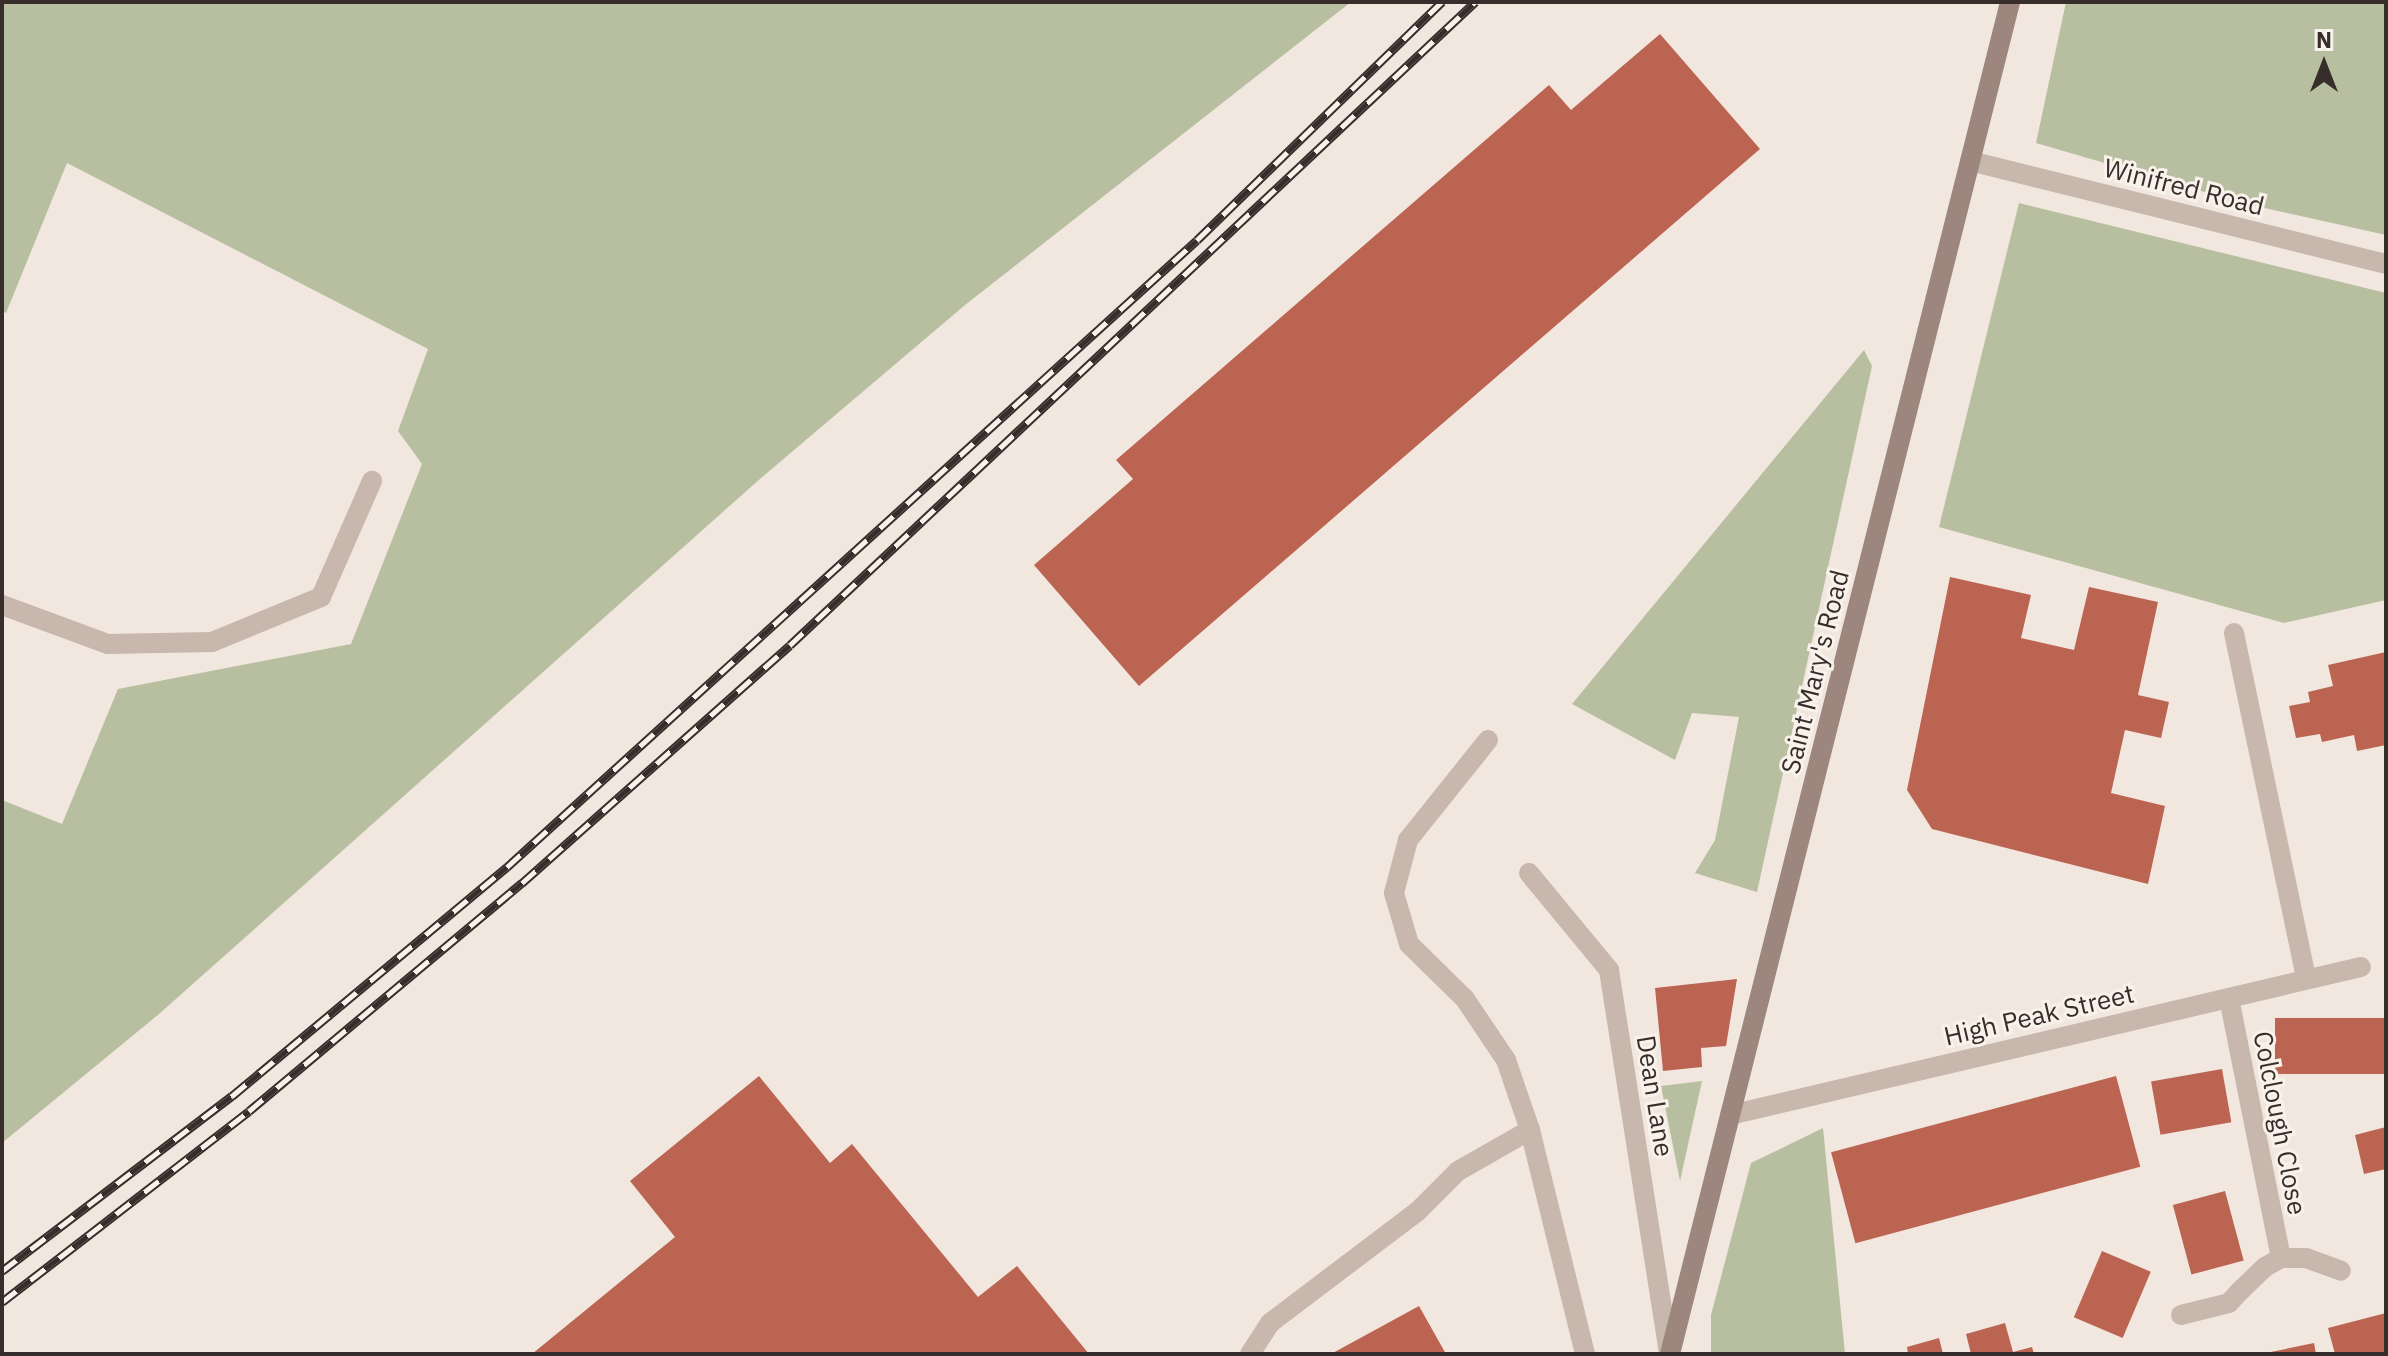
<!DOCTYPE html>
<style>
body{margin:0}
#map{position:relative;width:2388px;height:1356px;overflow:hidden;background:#f1e7df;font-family:"IBM Plex Sans",sans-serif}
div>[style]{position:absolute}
.green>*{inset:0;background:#b7bfa0}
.building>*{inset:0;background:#bc6452;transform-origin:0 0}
.lane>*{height:20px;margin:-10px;padding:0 10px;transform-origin:10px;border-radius:10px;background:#c8b7ac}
.street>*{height:20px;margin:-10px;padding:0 10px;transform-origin:10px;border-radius:10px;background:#c8b7ac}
.secondary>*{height:20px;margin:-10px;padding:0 10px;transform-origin:10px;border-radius:10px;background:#9c867d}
.rail>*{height:9px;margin-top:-4.5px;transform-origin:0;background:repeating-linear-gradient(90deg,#f9f2eb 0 18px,#372d2a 0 36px);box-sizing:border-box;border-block:2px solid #372d2a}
span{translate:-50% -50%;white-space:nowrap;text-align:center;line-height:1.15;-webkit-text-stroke:6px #f9f2eb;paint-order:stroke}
.street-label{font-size:26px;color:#372d2a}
.frame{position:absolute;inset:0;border:4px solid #372d2a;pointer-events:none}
.north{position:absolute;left:2284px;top:24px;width:80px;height:80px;-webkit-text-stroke:6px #f9f2eb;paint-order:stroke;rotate:0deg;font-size:22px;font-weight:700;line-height:32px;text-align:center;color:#372d2a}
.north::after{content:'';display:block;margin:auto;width:28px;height:36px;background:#372d2a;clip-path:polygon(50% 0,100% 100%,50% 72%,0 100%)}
</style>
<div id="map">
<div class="green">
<div style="clip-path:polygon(2px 2px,1351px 2px,965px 305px,761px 478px,159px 1014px,2px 1143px,2px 800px,62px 824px,118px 689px,351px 644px,422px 464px,398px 431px,428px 349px,67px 163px,6px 313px,2px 311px)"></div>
<div style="clip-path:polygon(2066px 2px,2386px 2px,2386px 235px,2242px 203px,2036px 143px)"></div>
<div style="clip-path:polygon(2019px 203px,2386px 293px,2386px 600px,2284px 623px,1939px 527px)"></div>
<div style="clip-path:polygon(1864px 350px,1872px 366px,1757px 892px,1695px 873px,1715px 840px,1739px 717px,1692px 713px,1675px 760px,1572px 704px)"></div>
<div style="clip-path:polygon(1702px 1081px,1680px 1181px,1661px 1086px)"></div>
<div style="clip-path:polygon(1823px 1128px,1845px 1354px,1711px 1354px,1711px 1315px,1751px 1163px)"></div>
</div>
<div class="building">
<div style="clip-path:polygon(1660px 34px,1760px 149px,1139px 686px,1034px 565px,1133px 479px,1116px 460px,1549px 85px,1571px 110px)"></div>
<div style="clip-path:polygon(1950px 577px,2031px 595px,2021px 638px,2074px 650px,2089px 587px,2158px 602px,2138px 695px,2169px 702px,2161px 738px,2125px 730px,2111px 793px,2165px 806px,2148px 884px,1932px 829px,1907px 790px)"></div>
<div style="clip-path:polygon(2386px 652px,2386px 745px,2357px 751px,2354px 735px,2322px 742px,2320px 734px,2296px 738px,2289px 706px,2310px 702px,2308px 692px,2333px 686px,2328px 665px)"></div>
<div style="clip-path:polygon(1737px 979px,1726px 1046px,1701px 1048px,1702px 1067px,1663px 1071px,1655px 988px)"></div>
<div style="left:2386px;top:1018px;width:56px;height:111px;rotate:90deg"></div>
<div style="left:2222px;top:1069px;width:54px;height:72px;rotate:80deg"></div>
<div style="clip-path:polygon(759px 1076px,830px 1163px,852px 1144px,978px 1297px,1017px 1266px,1089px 1354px,532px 1354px,675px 1237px,630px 1181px)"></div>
<div style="left:2116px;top:1076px;width:94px;height:295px;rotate:75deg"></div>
<div style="clip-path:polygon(2386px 1127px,2386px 1169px,2364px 1174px,2355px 1135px)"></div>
<div style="left:2225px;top:1191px;width:72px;height:54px;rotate:75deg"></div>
<div style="left:2102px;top:1251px;width:53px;height:72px;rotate:23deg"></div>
<div style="clip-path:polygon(1419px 1306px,1446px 1354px,1331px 1354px)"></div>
<div style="clip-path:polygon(2386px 1313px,2386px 1354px,2335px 1354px,2328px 1328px)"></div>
<div style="clip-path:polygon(2005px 1323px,2013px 1352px,2032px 1347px,2034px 1354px,1971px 1354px,1966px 1334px)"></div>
<div style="clip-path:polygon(1939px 1338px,1943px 1354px,1908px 1354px,1907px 1347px)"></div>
<div style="clip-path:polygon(2314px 1343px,2316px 1354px,2266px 1354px,2266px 1353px)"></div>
</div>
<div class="lane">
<div style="left:1970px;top:161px;width:429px;rotate:13.9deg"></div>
<div style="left:2234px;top:633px;width:353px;rotate:78.2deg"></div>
<div style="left:1488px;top:740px;width:128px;rotate:128.7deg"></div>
<div style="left:1408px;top:840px;width:55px;rotate:104.8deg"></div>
<div style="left:1394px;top:893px;width:53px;rotate:73.6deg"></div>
<div style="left:1409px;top:944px;width:78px;rotate:44.5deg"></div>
<div style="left:1465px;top:999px;width:73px;rotate:56.1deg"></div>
<div style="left:1506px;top:1060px;width:74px;rotate:71.1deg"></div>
<div style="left:2181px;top:1315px;width:49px;rotate:-14deg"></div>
<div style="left:2229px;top:1303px;width:15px;rotate:-48deg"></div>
<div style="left:1250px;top:1354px;width:37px;rotate:-57deg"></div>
<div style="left:1270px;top:1323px;width:184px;rotate:-37.1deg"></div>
<div style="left:1417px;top:1212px;width:58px;rotate:-45deg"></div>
<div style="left:1458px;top:1171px;width:83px;rotate:-29.7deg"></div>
<div style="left:1530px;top:1130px;width:231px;rotate:76.2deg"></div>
</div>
<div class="street">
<div style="left:2px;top:605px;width:113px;rotate:20.2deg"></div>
<div style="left:108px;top:644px;width:104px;rotate:-1.1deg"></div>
<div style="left:212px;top:642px;width:118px;rotate:-22.4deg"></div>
<div style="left:321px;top:597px;width:127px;rotate:-66.3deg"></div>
<div style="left:1529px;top:873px;width:126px;rotate:50.5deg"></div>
<div style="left:1609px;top:970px;width:389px;rotate:81.1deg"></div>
<div style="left:2229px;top:998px;width:265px;rotate:78.7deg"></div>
<div style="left:1730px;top:1115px;width:648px;rotate:-13.2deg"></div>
<div style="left:2239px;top:1292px;width:36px;rotate:-44deg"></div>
<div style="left:2265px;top:1267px;width:18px;rotate:-29deg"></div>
<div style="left:2281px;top:1258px;width:25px"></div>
<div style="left:2306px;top:1258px;width:37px;rotate:20deg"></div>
</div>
<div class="secondary">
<div style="left:1670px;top:1354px;width:1394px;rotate:-75.88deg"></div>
</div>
<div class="rail">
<div style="left:2px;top:1271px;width:289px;rotate:-37.3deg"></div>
<div style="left:232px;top:1096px;width:358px;rotate:-39.8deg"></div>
<div style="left:507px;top:867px;width:932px;rotate:-42.26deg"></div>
<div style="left:1197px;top:240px;width:342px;rotate:-44.2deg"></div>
<div style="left:2px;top:1302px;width:312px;rotate:-37.7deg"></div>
<div style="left:249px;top:1111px;width:356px;rotate:-39.9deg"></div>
<div style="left:522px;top:883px;width:358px;rotate:-41.6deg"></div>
<div style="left:790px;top:645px;width:940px;rotate:-43.19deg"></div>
</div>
<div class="street-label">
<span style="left:2184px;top:187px;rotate:14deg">Winifred Road</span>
<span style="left:1815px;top:672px;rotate:-76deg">Saint Mary's Road</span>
<span style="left:2039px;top:1015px;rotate:-13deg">High Peak Street</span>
<span style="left:1655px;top:1096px;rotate:81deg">Dean Lane</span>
<span style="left:2280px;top:1123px;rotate:79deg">Colclough Close</span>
</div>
<div class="frame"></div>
<div class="north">N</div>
</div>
